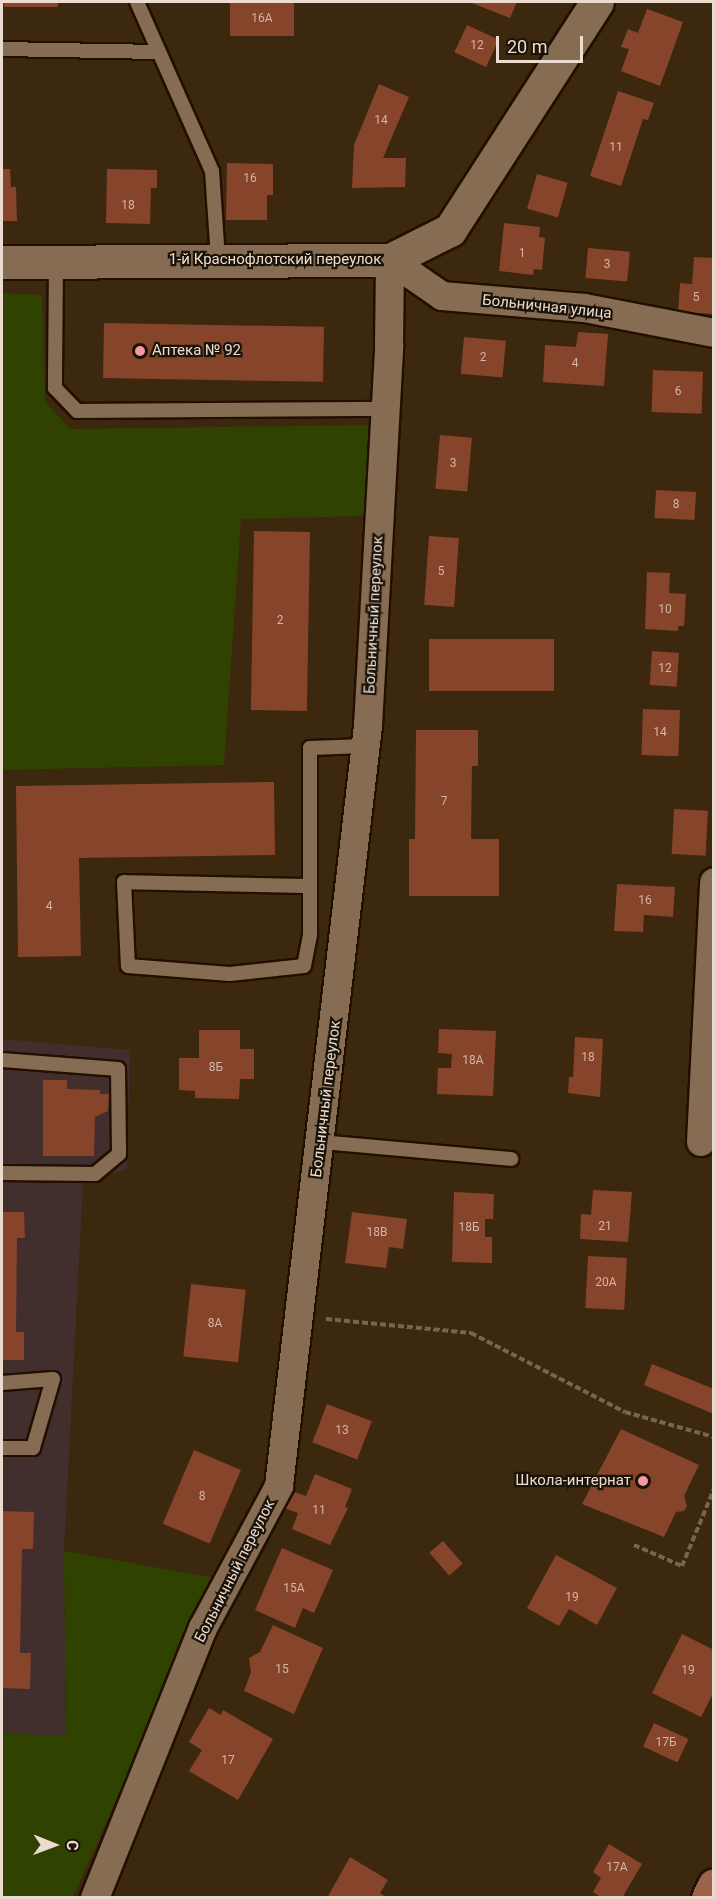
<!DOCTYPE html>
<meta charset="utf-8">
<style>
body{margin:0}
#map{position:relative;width:715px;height:1899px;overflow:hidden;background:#3c270f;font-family:Roboto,sans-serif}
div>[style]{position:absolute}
.medical>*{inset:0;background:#422e2d}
.green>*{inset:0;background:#304200}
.building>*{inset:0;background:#86442a;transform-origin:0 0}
.path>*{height:4px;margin-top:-2px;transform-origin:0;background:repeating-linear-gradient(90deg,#786551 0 6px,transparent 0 9px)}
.roads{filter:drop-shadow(2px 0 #230f00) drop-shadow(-2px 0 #230f00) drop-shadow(0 2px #230f00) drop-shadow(0 -2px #230f00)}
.service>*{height:14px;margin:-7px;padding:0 7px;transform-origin:7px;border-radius:7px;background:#856c53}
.minor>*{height:28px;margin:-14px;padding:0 14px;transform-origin:14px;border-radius:14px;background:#856c53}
.tertiary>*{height:33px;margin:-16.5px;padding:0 16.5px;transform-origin:16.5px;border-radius:16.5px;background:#856c53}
.secondary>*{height:33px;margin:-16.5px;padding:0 16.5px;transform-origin:16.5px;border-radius:16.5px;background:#9e634b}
.dots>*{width:16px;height:16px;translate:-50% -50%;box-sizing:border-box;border:3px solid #1c1308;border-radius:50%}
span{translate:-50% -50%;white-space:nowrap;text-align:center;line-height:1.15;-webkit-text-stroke:4.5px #1c1308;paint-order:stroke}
.number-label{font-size:12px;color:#d2b6a6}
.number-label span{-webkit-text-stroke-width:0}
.street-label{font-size:15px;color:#ebdccf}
.poi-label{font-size:15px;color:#ebdccf}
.left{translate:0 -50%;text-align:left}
.right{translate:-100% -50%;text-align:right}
.frame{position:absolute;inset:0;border:3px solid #ebdccf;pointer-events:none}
.north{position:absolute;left:24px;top:1815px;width:60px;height:60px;-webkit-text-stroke:4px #1c1308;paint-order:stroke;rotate:91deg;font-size:16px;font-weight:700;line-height:24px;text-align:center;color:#ebdccf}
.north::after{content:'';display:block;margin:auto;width:21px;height:27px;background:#ebdccf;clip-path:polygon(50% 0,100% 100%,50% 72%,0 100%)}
.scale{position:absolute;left:496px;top:36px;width:87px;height:27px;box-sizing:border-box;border:3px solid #ebdccf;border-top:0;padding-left:8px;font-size:18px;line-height:21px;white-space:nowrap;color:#ebdccf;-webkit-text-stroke:4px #1c1308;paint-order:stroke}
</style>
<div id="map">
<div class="medical">
<div style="clip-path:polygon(2px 1039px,130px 1050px,127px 1169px,83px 1183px,64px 1551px,66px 1736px,2px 1733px)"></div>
</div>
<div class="green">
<div style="clip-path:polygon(2px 293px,42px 295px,45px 402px,71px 429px,370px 425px,364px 516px,241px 519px,224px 765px,2px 770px)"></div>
<div style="clip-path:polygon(64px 1551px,215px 1578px,73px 1897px,2px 1898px,2px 1733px,66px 1736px)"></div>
</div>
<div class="building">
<div style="left:4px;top:2px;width:54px;height:5px"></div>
<div style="left:230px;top:2px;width:64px;height:34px"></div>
<div style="clip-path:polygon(469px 2px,517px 2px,510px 18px)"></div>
<div style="clip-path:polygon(647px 9px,683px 22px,660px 86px,621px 71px,629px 49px,621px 47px,628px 29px,638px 33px)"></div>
<div style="left:467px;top:25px;width:35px;height:30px;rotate:25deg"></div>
<div style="clip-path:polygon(379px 84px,409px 97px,383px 158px,406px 158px,405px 187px,352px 188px,354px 145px)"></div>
<div style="clip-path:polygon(618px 91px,654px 103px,648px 120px,643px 119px,621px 186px,590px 176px)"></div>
<div style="clip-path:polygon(227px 163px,273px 164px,273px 195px,267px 195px,267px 220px,226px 220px)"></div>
<div style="clip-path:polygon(2px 169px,10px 169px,11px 187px,16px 187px,17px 221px,2px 221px)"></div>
<div style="clip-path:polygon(107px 169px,157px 170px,157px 188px,151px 188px,150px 224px,106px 223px)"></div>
<div style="left:537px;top:174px;width:32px;height:36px;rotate:16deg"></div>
<div style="clip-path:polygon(504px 223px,540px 227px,539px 237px,545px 238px,542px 270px,534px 269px,533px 275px,499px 271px)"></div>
<div style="left:588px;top:248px;width:42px;height:30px;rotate:5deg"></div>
<div style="clip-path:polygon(694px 257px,714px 258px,714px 314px,678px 312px,680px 283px,692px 284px)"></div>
<div style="left:104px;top:323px;width:220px;height:55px;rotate:1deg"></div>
<div style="clip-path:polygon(578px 332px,608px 334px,604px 386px,543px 382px,545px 345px,576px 347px)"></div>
<div style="left:464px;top:337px;width:42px;height:37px;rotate:5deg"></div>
<div style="left:653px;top:370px;width:50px;height:42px;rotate:2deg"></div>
<div style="left:440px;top:435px;width:32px;height:54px;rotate:5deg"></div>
<div style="left:656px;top:490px;width:40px;height:28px;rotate:3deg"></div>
<div style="left:254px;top:531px;width:56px;height:179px;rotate:1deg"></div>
<div style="left:429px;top:536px;width:30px;height:69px;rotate:4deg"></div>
<div style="clip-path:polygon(647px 572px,670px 573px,669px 593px,686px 594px,684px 626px,678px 626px,678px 631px,645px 629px)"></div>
<div style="left:554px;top:639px;width:52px;height:125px;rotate:90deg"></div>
<div style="left:652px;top:651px;width:27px;height:34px;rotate:4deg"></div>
<div style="left:643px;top:709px;width:37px;height:46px;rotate:2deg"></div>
<div style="clip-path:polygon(416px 730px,478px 730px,478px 766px,472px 766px,471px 839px,499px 839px,499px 896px,409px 896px,409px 839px,415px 839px)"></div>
<div style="clip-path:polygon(274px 782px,275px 855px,79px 858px,81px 956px,18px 957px,16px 786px)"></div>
<div style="left:674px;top:809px;width:34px;height:45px;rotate:3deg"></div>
<div style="clip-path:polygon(617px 884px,675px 887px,673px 917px,644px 915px,643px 932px,614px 931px)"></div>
<div style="clip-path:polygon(439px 1029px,496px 1031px,493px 1096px,437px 1094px,438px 1068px,451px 1068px,452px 1054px,438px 1053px)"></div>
<div style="clip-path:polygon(199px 1030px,240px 1030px,240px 1049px,254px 1049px,254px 1079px,240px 1079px,239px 1099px,195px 1098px,195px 1091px,179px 1090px,179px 1058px,199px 1058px)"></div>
<div style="clip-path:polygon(575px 1037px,603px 1039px,600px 1097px,568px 1093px,569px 1077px,573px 1077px)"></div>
<div style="clip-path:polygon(43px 1080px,67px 1080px,67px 1089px,100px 1090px,100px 1094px,109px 1094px,108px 1111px,95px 1117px,94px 1156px,43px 1156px)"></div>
<div style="clip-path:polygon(593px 1190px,632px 1192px,628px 1242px,580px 1239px,581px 1214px,591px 1215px)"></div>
<div style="clip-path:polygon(454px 1192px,494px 1194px,493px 1219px,485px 1219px,485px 1237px,492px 1237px,492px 1263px,452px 1262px)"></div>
<div style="clip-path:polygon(2px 1212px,24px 1212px,25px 1238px,17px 1238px,16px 1332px,24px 1332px,24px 1360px,2px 1360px)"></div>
<div style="clip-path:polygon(352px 1212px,407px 1219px,403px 1249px,389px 1247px,386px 1268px,345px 1263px)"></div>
<div style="left:588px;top:1256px;width:39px;height:52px;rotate:3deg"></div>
<div style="left:191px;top:1284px;width:55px;height:73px;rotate:6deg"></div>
<div style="clip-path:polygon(652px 1364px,714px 1389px,714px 1414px,644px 1385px)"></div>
<div style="left:327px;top:1404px;width:48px;height:41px;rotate:21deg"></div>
<div style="clip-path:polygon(621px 1429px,699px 1465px,684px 1496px,687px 1506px,684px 1511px,676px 1512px,664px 1537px,582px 1504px)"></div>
<div style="left:194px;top:1450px;width:51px;height:80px;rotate:23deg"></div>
<div style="clip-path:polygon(315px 1474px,352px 1489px,345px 1507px,348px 1508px,330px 1545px,292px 1529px,298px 1513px,284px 1508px,291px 1491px,306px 1496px)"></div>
<div style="clip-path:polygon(2px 1511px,34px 1512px,33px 1549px,22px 1549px,20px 1653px,31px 1653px,30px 1689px,2px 1688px)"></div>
<div style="left:443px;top:1541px;width:30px;height:18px;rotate:49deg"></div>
<div style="clip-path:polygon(282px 1548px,333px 1570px,314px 1613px,303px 1608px,295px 1628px,255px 1610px)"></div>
<div style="clip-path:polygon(556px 1555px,617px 1588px,597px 1625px,569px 1609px,559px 1626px,527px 1608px)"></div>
<div style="clip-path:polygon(273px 1625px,323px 1648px,294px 1714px,244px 1691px,251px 1672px,249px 1658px,260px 1652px)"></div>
<div style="clip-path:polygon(682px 1634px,714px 1650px,714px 1692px,701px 1717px,652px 1693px)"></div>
<div style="clip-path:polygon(209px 1708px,221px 1715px,223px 1710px,273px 1739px,238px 1800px,189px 1771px,202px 1750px,189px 1742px)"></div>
<div style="left:654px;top:1723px;width:38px;height:26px;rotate:25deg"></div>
<div style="clip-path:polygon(609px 1844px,642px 1864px,622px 1898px,602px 1898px,593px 1892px,601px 1878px,593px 1872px)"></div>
<div style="clip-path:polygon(350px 1857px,388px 1880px,380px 1893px,387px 1898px,327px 1898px)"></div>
</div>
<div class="path">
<div style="left:326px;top:1319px;width:146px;rotate:5.5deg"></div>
<div style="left:471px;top:1333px;width:173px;rotate:27.2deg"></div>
<div style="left:625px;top:1412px;width:92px;rotate:15.7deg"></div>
<div style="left:634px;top:1545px;width:52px;rotate:23.6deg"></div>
<div style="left:682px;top:1566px;width:83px;rotate:-67.4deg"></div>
</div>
<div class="roads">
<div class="service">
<div style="left:137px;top:2px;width:185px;rotate:66.1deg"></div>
<div style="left:212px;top:171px;width:87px;rotate:86.1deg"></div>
<div style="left:2px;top:49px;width:157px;rotate:1.1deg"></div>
<div style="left:56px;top:261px;width:127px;rotate:90.5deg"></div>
<div style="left:55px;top:388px;width:32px;rotate:46deg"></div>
<div style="left:77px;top:411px;width:309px;rotate:-0.4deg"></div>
<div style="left:309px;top:886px;width:185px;rotate:-178.8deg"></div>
<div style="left:124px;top:882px;width:84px;rotate:87.3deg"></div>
<div style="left:128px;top:966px;width:102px;rotate:4.5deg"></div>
<div style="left:230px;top:974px;width:74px;rotate:-6.2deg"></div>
<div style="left:304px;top:966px;width:33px;rotate:-79deg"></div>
<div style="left:310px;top:934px;width:186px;rotate:-90deg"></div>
<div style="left:310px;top:748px;width:55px;rotate:-2.1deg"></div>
<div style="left:2px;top:1060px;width:116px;rotate:4.4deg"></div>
<div style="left:118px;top:1069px;width:85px;rotate:89.3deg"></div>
<div style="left:119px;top:1154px;width:31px;rotate:140deg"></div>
<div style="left:95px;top:1174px;width:93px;rotate:-179.4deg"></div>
<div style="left:321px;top:1142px;width:191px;rotate:5.1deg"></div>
<div style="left:2px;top:1383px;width:51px;rotate:-4.5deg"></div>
<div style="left:53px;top:1379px;width:72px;rotate:106.2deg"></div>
<div style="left:33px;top:1448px;width:31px;rotate:180deg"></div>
</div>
<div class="minor">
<div style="left:390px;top:260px;width:63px;rotate:34.7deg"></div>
<div style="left:442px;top:296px;width:143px;rotate:4.8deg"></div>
<div style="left:584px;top:308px;width:132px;rotate:10.9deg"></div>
<div style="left:701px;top:1142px;width:260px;rotate:-87.1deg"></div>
<div style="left:95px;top:1898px;width:291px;rotate:-68.2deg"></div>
<div style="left:203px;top:1628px;width:161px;rotate:-61.8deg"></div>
<div style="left:279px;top:1486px;width:765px;rotate:-83.32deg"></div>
<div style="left:368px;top:726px;width:382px;rotate:-86.8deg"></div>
<div style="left:389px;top:345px;width:85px;rotate:-89.3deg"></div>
</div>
<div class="tertiary">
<div style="left:2px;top:262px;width:388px;rotate:-0.3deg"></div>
<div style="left:390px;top:260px;width:67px;rotate:-26.6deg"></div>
<div style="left:450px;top:230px;width:271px;rotate:-57.2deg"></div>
</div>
<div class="secondary">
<div style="left:708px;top:1898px;width:14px;rotate:-65deg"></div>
</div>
</div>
<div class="dots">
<div style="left:140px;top:351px;background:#f49aa1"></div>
<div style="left:643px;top:1481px;background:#f49aa1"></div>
</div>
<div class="number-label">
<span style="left:262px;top:19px">16А</span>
<span style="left:477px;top:46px">12</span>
<span style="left:381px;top:121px">14</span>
<span style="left:616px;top:148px">11</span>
<span style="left:250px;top:179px">16</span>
<span style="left:128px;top:206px">18</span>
<span style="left:522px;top:254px">1</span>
<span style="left:607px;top:265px">3</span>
<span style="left:696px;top:298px">5</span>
<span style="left:483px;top:358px">2</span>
<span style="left:575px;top:364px">4</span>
<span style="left:678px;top:392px">6</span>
<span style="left:453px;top:464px">3</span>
<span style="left:676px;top:505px">8</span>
<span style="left:441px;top:572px">5</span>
<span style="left:665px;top:610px">10</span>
<span style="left:280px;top:621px">2</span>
<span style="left:665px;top:669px">12</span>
<span style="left:660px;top:733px">14</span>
<span style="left:444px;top:802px">7</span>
<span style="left:645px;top:901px">16</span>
<span style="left:49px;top:907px">4</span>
<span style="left:588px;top:1058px">18</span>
<span style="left:473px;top:1061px">18А</span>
<span style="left:216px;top:1068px">8Б</span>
<span style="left:605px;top:1227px">21</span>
<span style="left:469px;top:1228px">18Б</span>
<span style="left:377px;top:1233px">18В</span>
<span style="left:606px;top:1283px">20А</span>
<span style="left:215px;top:1324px">8А</span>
<span style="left:342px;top:1431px">13</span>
<span style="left:202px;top:1497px">8</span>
<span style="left:319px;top:1511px">11</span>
<span style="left:294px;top:1589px">15А</span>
<span style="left:572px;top:1598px">19</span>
<span style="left:282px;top:1670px">15</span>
<span style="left:688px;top:1671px">19</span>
<span style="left:666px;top:1743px">17Б</span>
<span style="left:228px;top:1761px">17</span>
<span style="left:617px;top:1868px">17А</span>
</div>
<div class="street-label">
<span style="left:275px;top:260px">1-й Краснофлотский переулок</span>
<span style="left:547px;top:307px;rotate:6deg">Больничная улица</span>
<span style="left:374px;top:615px;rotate:-87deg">Больничный переулок</span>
<span style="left:326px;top:1099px;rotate:-83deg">Больничный переулок</span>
<span style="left:235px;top:1571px;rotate:-63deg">Больничный переулок</span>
</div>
<div class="poi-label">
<span class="left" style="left:152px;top:351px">Аптека № 92</span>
<span class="right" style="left:631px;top:1481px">Школа-интернат</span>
</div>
<div class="frame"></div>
<div class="north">С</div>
<div class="scale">20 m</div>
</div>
